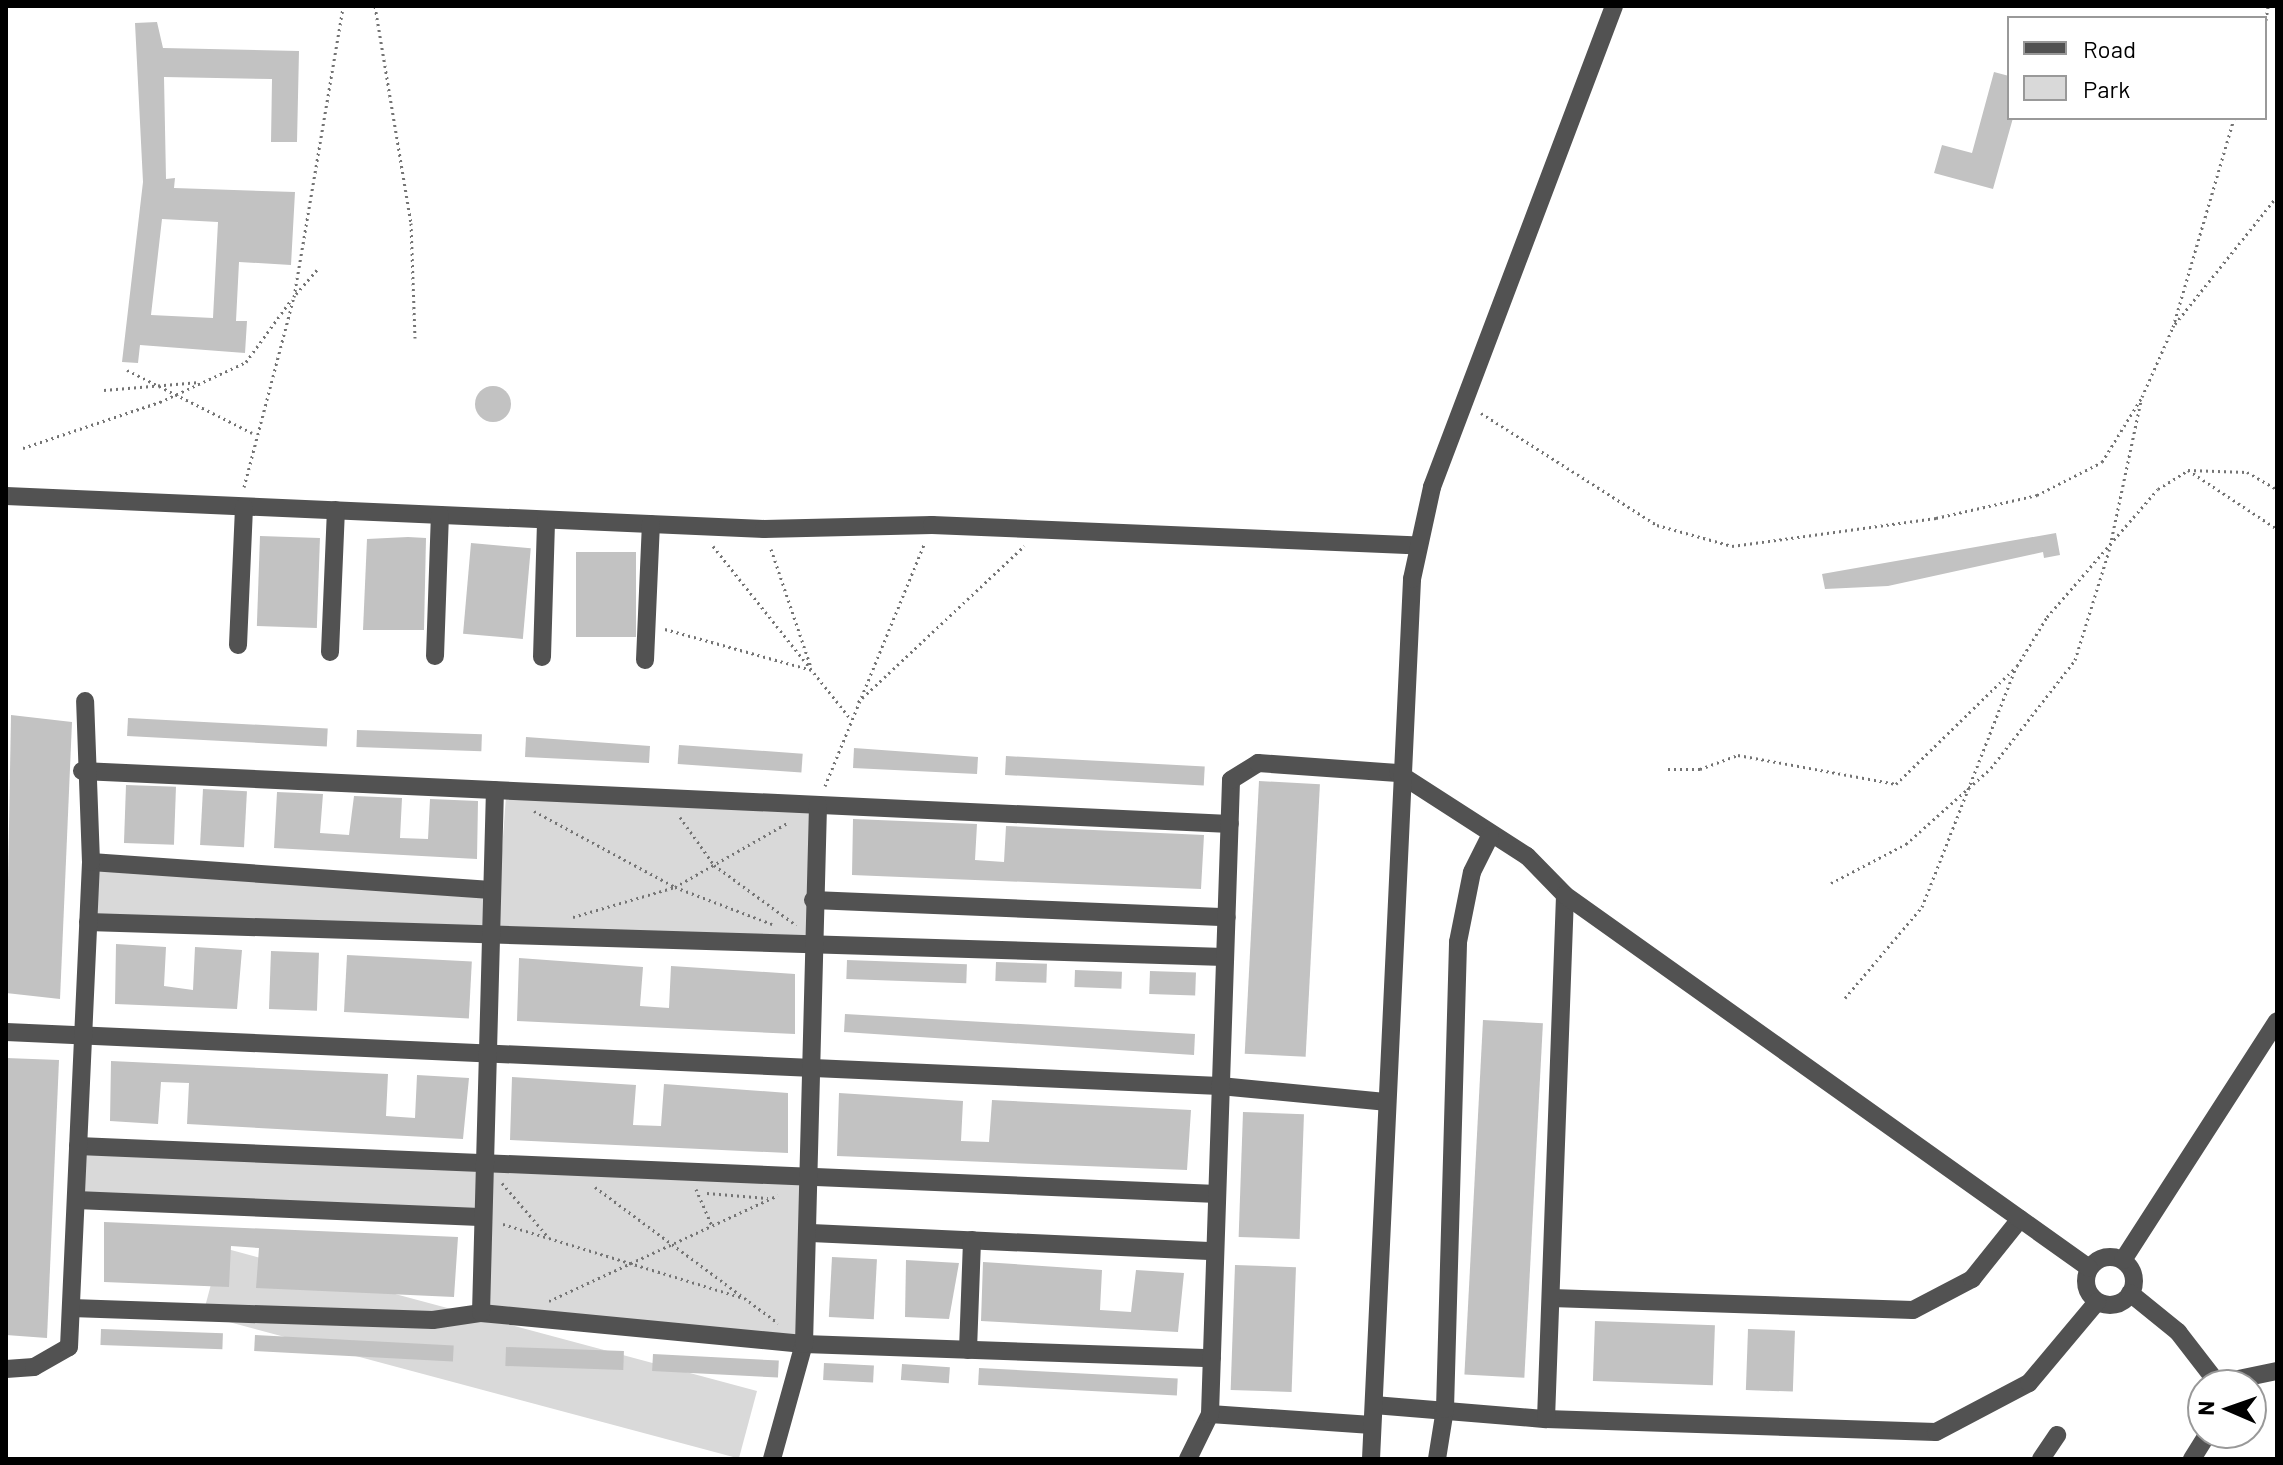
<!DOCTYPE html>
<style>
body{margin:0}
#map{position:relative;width:2283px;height:1465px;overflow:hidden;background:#fff;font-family:Barlow,sans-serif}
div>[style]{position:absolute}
.green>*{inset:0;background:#d9d9d9;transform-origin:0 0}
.building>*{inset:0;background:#c2c2c2;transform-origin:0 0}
.round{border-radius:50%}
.path>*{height:3px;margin-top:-1.5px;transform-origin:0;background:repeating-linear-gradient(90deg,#747474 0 2px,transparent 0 6px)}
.minor>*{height:18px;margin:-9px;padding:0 9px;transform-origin:9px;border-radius:9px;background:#525252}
.minor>.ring{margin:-9px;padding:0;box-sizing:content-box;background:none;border:18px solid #525252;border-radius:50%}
span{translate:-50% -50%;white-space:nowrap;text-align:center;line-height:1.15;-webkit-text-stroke:7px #fff;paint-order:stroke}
.frame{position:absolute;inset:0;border:8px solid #000;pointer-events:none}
.legend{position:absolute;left:2007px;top:16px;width:260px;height:104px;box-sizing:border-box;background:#fff;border:2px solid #999;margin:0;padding:10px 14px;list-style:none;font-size:24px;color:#000}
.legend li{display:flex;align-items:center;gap:16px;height:40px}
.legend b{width:40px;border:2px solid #999}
.north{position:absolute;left:2187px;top:1369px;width:80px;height:80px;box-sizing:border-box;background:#fff;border:2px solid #999;border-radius:50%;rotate:272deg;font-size:22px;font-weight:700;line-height:32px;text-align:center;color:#000}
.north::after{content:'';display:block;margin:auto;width:28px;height:36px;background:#000;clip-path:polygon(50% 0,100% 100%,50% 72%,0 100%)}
</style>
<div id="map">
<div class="green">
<div style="clip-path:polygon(506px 796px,818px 805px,819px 941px,88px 922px,91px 862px,491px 890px,496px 933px)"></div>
<div style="clip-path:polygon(78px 1146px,812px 1180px,804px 1344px,481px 1313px,480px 1217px,77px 1200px)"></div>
<div style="left:757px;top:1391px;width:70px;height:555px;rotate:105deg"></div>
</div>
<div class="building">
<div style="clip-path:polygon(evenodd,157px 22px,163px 48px,299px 51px,297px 142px,271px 142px,272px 79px,164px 77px,166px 179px,175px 178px,174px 188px,295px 192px,291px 265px,239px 262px,236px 321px,247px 321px,245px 353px,140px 345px,138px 363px,122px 362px,143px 182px,135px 23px,157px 22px,162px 219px,218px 222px,213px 318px,151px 315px,162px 219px)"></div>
<div style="clip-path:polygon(1994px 72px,2009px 76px,2013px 118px,1993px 189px,1934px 173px,1942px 145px,1972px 153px)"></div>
<div class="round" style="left:475px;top:386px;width:36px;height:36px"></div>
<div style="clip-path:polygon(2056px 533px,2060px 555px,2044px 558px,2043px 552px,1888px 586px,1825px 589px,1822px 574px)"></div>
<div style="left:260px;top:536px;width:60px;height:90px;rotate:2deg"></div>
<div style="clip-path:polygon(408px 537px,426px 538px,424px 630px,363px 630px,367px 539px)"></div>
<div style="left:471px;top:543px;width:60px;height:91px;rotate:5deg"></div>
<div style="left:576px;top:552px;width:60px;height:85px"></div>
<div style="clip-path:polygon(11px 715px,72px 722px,60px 999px,6px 993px)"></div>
<div style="left:128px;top:718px;width:200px;height:18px;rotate:3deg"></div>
<div style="left:357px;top:730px;width:125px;height:17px;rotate:2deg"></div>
<div style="clip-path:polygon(526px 737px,650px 746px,649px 763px,525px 757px)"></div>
<div style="left:679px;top:745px;width:124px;height:19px;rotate:4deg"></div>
<div style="clip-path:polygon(854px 748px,978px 757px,977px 774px,853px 768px)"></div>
<div style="left:1006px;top:756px;width:199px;height:19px;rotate:3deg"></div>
<div style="left:1259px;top:781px;width:61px;height:273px;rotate:3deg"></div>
<div style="left:126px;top:785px;width:50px;height:58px;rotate:2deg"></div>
<div style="left:203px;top:789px;width:44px;height:56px;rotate:3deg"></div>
<div style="clip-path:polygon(277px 792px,323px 794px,320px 833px,349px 835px,354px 796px,402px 798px,400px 838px,428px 839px,430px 799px,478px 801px,477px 859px,274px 848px)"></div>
<div style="clip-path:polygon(853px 819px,977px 824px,975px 860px,1004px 862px,1006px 826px,1204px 835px,1201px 889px,852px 875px)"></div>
<div style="clip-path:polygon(116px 944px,166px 947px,164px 986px,193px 990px,195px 947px,242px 950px,237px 1009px,115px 1004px)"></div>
<div style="left:271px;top:951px;width:48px;height:58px;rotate:2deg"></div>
<div style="left:347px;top:955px;width:125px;height:57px;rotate:3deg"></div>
<div style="clip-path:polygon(519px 958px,643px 967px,640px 1006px,669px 1008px,671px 966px,795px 974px,795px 1034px,517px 1021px)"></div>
<div style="left:847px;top:960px;width:120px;height:19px;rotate:2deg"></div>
<div style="left:996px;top:962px;width:51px;height:19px;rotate:2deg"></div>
<div style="left:1075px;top:970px;width:47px;height:17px;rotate:2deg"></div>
<div style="left:1150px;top:971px;width:46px;height:23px;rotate:2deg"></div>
<div style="clip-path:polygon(845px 1014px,1195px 1034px,1194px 1055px,844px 1032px)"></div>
<div style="left:1483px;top:1020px;width:60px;height:355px;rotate:3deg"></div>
<div style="clip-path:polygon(6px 1058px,59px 1060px,47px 1338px,6px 1335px)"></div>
<div style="clip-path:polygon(111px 1061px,388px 1074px,386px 1116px,415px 1118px,417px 1075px,469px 1078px,463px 1139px,187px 1124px,189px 1083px,161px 1082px,158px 1124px,110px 1121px)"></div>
<div style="clip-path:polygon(512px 1077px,636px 1085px,633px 1125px,661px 1126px,664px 1084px,788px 1093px,788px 1153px,510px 1140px)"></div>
<div style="clip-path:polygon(839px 1093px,963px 1101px,961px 1141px,989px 1142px,992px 1100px,1191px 1110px,1187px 1170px,837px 1156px)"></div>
<div style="left:1243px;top:1112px;width:61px;height:125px;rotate:2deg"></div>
<div style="clip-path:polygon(104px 1222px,458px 1237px,454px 1297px,256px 1288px,259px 1248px,231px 1246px,229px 1287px,104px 1282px)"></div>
<div style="left:832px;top:1257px;width:45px;height:60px;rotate:3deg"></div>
<div style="clip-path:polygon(906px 1260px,959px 1263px,949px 1319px,905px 1317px)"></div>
<div style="clip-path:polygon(983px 1262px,1102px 1270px,1100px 1310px,1131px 1312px,1136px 1270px,1184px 1273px,1178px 1332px,981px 1321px)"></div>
<div style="left:1235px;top:1265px;width:61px;height:125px;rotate:2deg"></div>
<div style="left:1595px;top:1321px;width:120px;height:60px;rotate:2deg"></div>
<div style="left:101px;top:1329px;width:122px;height:16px;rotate:2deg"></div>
<div style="left:1748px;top:1329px;width:47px;height:61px;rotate:2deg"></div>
<div style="left:255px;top:1335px;width:199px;height:16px;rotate:3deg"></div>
<div style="left:506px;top:1347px;width:118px;height:19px;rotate:2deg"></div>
<div style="left:653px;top:1354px;width:126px;height:17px;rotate:3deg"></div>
<div style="left:824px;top:1363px;width:50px;height:17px;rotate:3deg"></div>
<div style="left:902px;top:1364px;width:48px;height:16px;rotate:4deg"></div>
<div style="left:979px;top:1368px;width:199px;height:17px;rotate:3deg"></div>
</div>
<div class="path">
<div style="left:375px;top:6px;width:220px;rotate:80.6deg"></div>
<div style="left:411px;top:223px;width:115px;rotate:88deg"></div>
<div style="left:2265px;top:26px;width:20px;rotate:-81deg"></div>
<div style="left:296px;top:294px;width:32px;rotate:-49deg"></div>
<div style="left:2175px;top:324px;width:164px;rotate:-51.4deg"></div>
<div style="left:127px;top:370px;width:140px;rotate:26.7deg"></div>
<div style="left:104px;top:390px;width:96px;rotate:-4.8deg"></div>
<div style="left:1481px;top:413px;width:209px;rotate:32.5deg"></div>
<div style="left:1657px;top:525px;width:78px;rotate:15.6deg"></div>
<div style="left:1732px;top:546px;width:206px;rotate:-7.8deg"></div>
<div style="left:1936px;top:518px;width:104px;rotate:-12.8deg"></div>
<div style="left:2037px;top:495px;width:73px;rotate:-26.9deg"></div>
<div style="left:2102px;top:462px;width:76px;rotate:-58.4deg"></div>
<div style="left:2142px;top:397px;width:77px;rotate:-66.1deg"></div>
<div style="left:2173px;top:327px;width:218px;rotate:-73.7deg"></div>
<div style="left:23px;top:448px;width:145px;rotate:-18.6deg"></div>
<div style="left:160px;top:402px;width:95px;rotate:-24.9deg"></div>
<div style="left:246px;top:362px;width:77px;rotate:-54deg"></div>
<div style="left:2188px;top:470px;width:107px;rotate:33.5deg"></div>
<div style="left:244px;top:487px;width:196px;rotate:-75.3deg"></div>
<div style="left:294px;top:297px;width:295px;rotate:-80.4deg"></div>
<div style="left:713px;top:546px;width:220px;rotate:51.5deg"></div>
<div style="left:771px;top:549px;width:125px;rotate:71.3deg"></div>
<div style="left:665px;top:629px;width:153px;rotate:15.6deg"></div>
<div style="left:858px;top:702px;width:228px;rotate:-43.2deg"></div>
<div style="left:1668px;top:769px;width:32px"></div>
<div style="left:1700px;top:769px;width:40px;rotate:-20.2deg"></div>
<div style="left:1738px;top:755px;width:161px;rotate:10.4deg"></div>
<div style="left:1896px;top:784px;width:169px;rotate:-44.3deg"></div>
<div style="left:2017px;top:666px;width:57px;rotate:-58.5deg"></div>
<div style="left:2047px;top:617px;width:169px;rotate:-49.1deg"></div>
<div style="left:2158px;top:489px;width:36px;rotate:-32deg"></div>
<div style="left:2188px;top:470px;width:59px;rotate:1.9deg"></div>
<div style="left:2247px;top:472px;width:34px;rotate:30deg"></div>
<div style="left:825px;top:786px;width:261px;rotate:-67.7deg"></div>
<div style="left:534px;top:811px;width:160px;rotate:28.3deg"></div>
<div style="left:675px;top:887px;width:104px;rotate:20.9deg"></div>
<div style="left:680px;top:817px;width:59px;rotate:54.7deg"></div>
<div style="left:714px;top:865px;width:102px;rotate:36.2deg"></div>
<div style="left:1831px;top:883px;width:85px;rotate:-27.5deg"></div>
<div style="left:1906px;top:844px;width:114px;rotate:-41.8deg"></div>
<div style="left:1991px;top:768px;width:137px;rotate:-52.1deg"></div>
<div style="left:2075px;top:660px;width:114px;rotate:-72.7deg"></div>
<div style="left:2109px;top:551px;width:154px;rotate:-78deg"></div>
<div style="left:573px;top:917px;width:106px;rotate:-16.4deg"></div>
<div style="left:675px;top:887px;width:129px;rotate:-29.7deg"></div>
<div style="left:1845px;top:998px;width:119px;rotate:-49.8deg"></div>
<div style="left:1922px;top:907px;width:255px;rotate:-68.6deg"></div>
<div style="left:502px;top:1183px;width:72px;rotate:49.5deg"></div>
<div style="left:595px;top:1187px;width:228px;rotate:36.6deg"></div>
<div style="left:696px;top:1189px;width:40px;rotate:66.6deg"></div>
<div style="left:707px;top:1193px;width:61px;rotate:4.7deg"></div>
<div style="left:503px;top:1224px;width:252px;rotate:17.1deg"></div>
<div style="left:549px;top:1301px;width:252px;rotate:-24.8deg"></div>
</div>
<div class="minor">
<div style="left:6px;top:496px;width:759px;rotate:2.49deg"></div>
<div style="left:764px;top:529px;width:168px;rotate:-1.4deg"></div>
<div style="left:932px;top:525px;width:487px;rotate:2.4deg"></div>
<div style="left:238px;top:645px;width:138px;rotate:-87.5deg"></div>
<div style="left:330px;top:652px;width:142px;rotate:-87.6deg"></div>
<div style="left:435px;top:656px;width:141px;rotate:-88deg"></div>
<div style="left:542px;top:657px;width:137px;rotate:-88.3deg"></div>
<div style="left:645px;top:660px;width:136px;rotate:-87.5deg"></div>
<div style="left:82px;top:771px;width:1149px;rotate:2.64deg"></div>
<div style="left:91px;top:862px;width:401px;rotate:4deg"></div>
<div style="left:813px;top:900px;width:414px;rotate:2.4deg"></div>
<div style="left:88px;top:922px;width:1137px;rotate:1.76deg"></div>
<div style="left:6px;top:1032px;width:1215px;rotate:2.55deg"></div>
<div style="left:1220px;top:1086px;width:166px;rotate:5.5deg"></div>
<div style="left:78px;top:1146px;width:1140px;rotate:2.41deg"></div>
<div style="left:76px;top:1200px;width:404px;rotate:2.4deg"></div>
<div style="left:811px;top:1233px;width:404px;rotate:2.6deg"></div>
<div class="ring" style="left:2086px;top:1257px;width:30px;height:30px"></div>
<div style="left:2123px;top:1260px;width:284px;rotate:-57.2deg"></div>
<div style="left:2130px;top:1293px;width:62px;rotate:39.1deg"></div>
<div style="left:2178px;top:1332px;width:67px;rotate:52.3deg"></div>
<div style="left:1551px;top:1298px;width:362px;rotate:1.9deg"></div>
<div style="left:1913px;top:1310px;width:67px;rotate:-27.7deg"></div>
<div style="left:1972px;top:1279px;width:77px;rotate:-51.3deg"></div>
<div style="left:71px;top:1308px;width:362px;rotate:1.9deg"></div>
<div style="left:433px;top:1320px;width:49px;rotate:-8.3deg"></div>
<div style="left:481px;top:1313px;width:324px;rotate:5.5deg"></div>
<div style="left:804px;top:1344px;width:408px;rotate:2deg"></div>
<div style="left:481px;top:1313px;width:523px;rotate:-88.47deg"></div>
<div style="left:968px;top:1350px;width:110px;rotate:-87.9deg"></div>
<div style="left:6px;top:1369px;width:28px;rotate:-4deg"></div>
<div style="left:34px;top:1367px;width:40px;rotate:-29.7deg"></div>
<div style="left:69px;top:1347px;width:485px;rotate:-87.4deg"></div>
<div style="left:91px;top:862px;width:161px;rotate:-92.1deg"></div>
<div style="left:2219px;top:1383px;width:59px;rotate:-11.7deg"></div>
<div style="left:1374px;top:1405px;width:173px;rotate:4.7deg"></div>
<div style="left:1546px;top:1419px;width:390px;rotate:1.9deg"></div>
<div style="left:1936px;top:1432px;width:105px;rotate:-27.8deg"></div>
<div style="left:2029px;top:1383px;width:106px;rotate:-50deg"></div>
<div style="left:1210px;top:1414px;width:162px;rotate:3.9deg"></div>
<div style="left:1546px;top:1419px;width:524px;rotate:-87.92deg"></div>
<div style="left:772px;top:1459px;width:119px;rotate:-74.5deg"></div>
<div style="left:804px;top:1344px;width:539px;rotate:-88.51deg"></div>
<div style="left:1188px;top:1459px;width:50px;rotate:-63.9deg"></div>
<div style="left:1210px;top:1414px;width:634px;rotate:-88.1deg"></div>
<div style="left:1231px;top:780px;width:32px;rotate:-32deg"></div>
<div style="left:1258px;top:763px;width:140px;rotate:4.1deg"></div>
<div style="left:1398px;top:773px;width:153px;rotate:32.8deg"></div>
<div style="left:1527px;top:856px;width:54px;rotate:45.7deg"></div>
<div style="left:1565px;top:895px;width:643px;rotate:35.44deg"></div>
<div style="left:1371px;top:1459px;width:881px;rotate:-87.33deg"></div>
<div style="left:1412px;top:579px;width:94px;rotate:-77.7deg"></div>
<div style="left:1432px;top:487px;width:514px;rotate:-69.27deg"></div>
<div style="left:1437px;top:1459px;width:51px;rotate:-80.9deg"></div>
<div style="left:1445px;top:1409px;width:467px;rotate:-88.4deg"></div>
<div style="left:1458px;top:942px;width:71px;rotate:-78.7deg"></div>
<div style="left:1472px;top:872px;width:40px;rotate:-63.4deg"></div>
<div style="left:2041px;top:1459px;width:29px;rotate:-56deg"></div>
<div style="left:2192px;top:1459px;width:31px;rotate:-58deg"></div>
</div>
<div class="frame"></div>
<ul class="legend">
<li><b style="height:10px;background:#525252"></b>Road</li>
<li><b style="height:22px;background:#d9d9d9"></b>Park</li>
</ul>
<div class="north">N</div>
</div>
